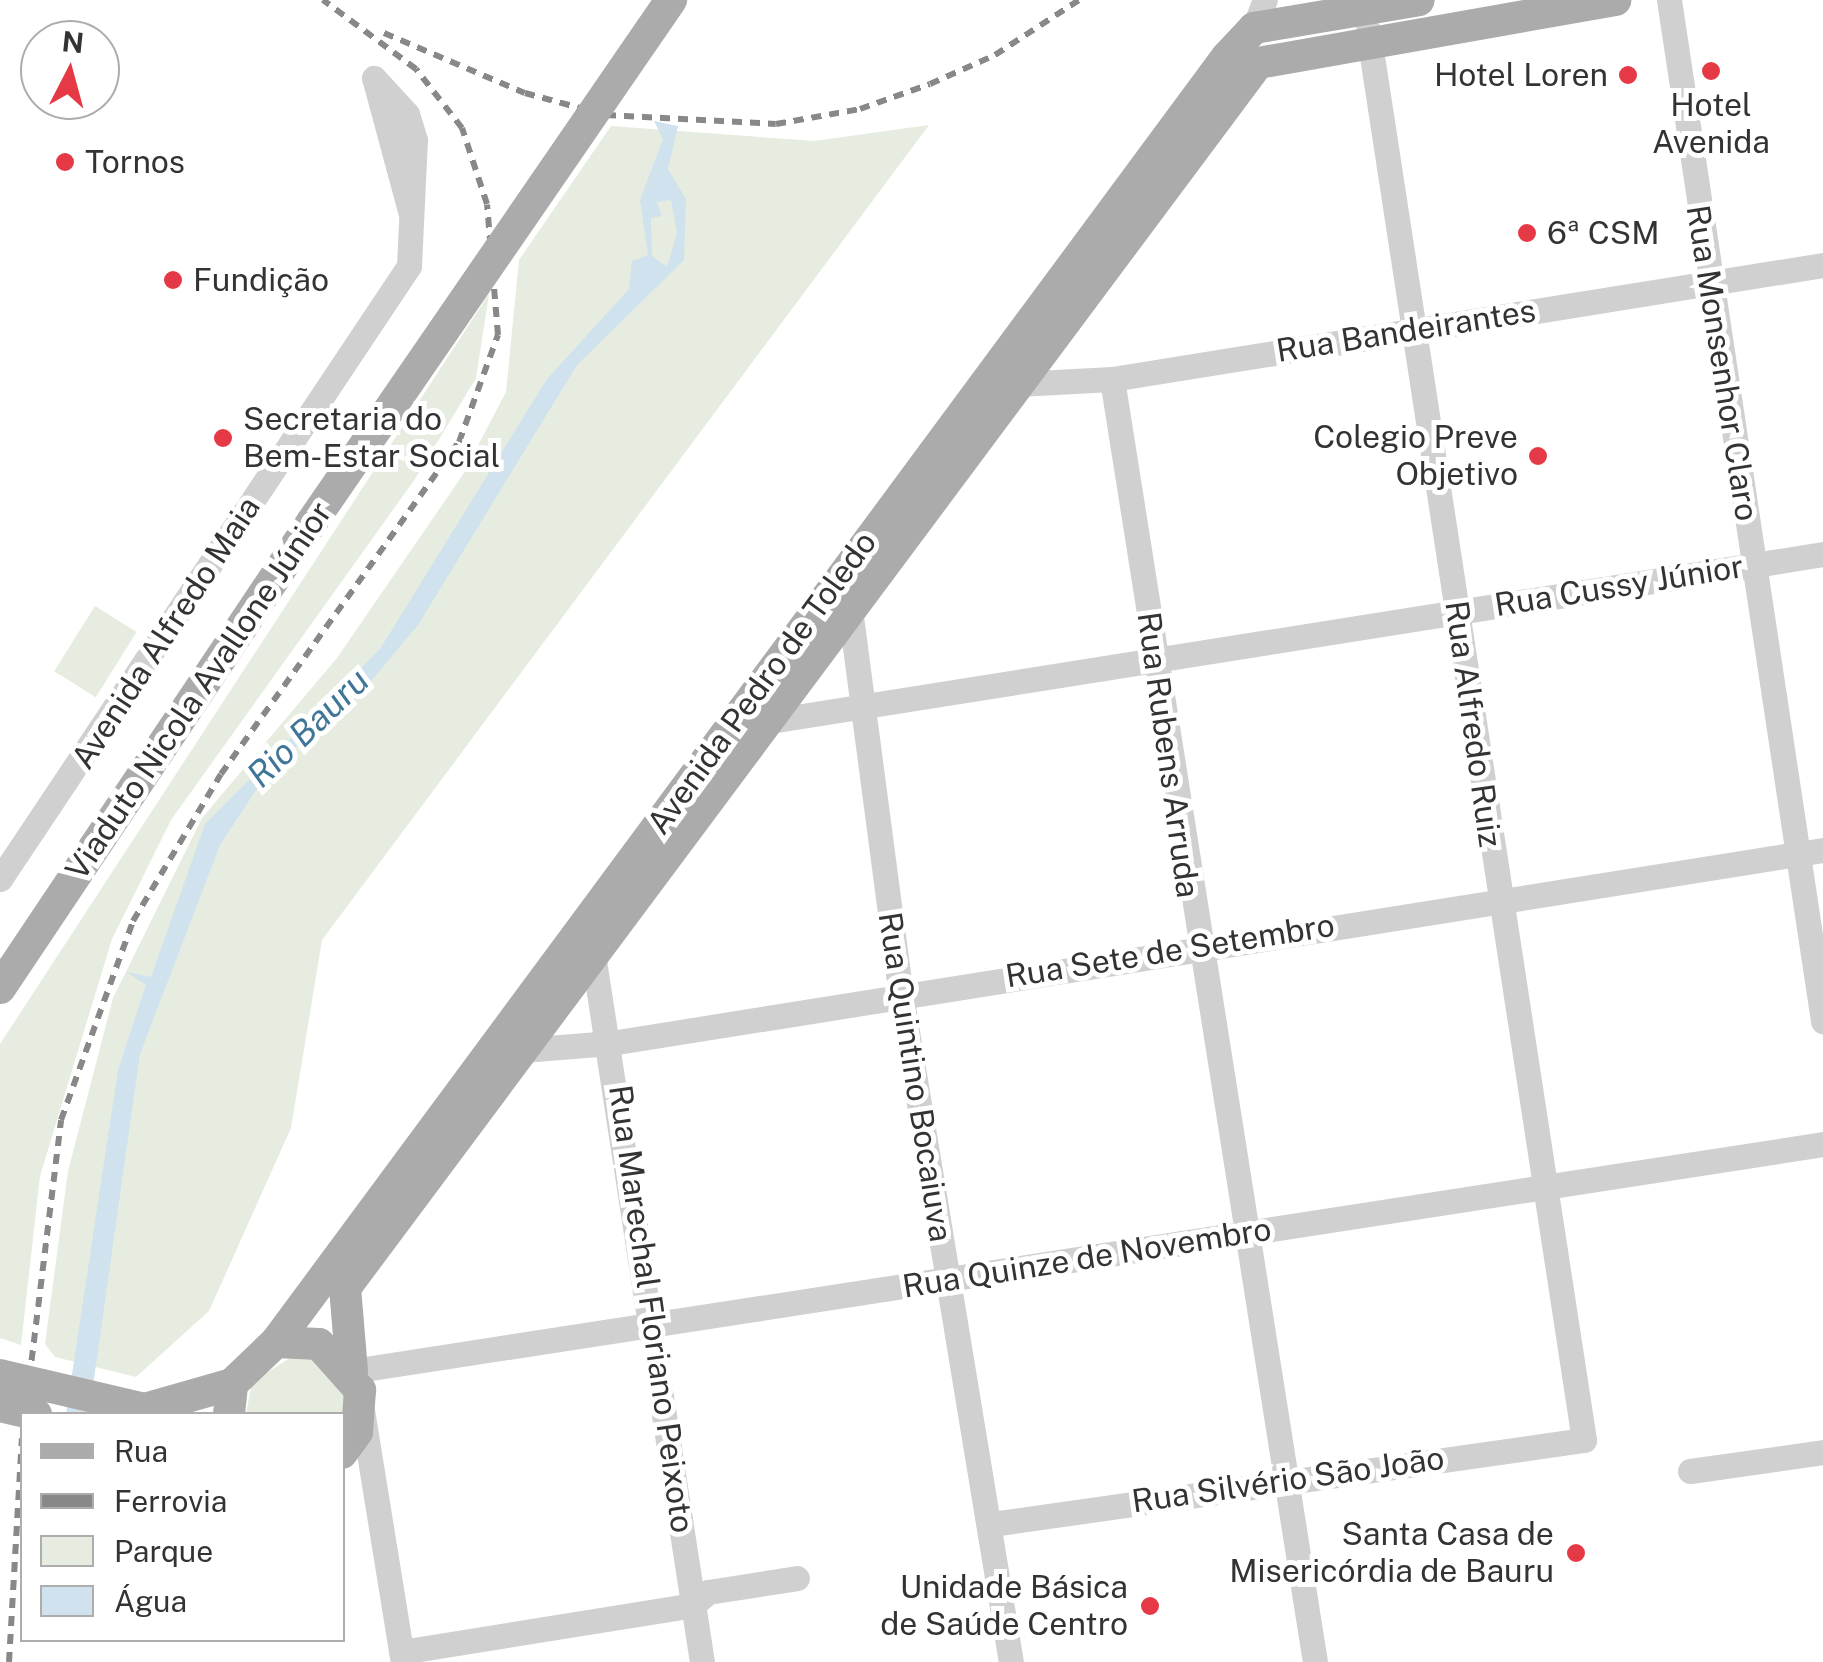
<!DOCTYPE html>
<meta charset="utf-8">
<style>
body{margin:0}
#map{position:relative;width:1823px;height:1662px;overflow:hidden;background:#fff;font-family:"Public Sans",sans-serif}
div>[style]{position:absolute}
.green>*{inset:0;background:#e6ecdf;transform-origin:0 0}
.water>*{inset:0;background:#cfe2ee}
.minor>*{height:25px;margin:-12.5px;padding:0 12.5px;transform-origin:12.5px;border-radius:12.5px;background:#d0d0d0}
.major>*{height:32px;margin:-16px;padding:0 16px;transform-origin:16px;border-radius:16px;background:#ababab}
.rail>*{height:6px;margin-top:-3px;transform-origin:0;background:repeating-linear-gradient(90deg,#888 0 10px,transparent 0 18px)}
.major-bridge>*{height:32px;margin:-16px;padding:0 16px;transform-origin:16px;border-radius:16px;background:#ababab}
.dots>*{width:28px;height:28px;translate:-50% -50%;box-sizing:border-box;border:5px solid #fff;border-radius:50%}
span{translate:-50% -50%;white-space:nowrap;text-align:center;line-height:1.15;-webkit-text-stroke:10px #fff;paint-order:stroke}
.poi-label{font-size:32px;color:#333}
.right{translate:-100% -50%;text-align:right}
.left{translate:0 -50%;text-align:left}
.street-label{font-size:32px;color:#333}
.water-label{font-size:35px;color:#3f7597;font-style:italic}
.legend{position:absolute;left:20px;top:1412px;width:325px;height:230px;box-sizing:border-box;background:#fff;border:2px solid #adadad;margin:0;padding:12px 18px;list-style:none;font-size:30px;color:#333}
.legend li{display:flex;align-items:center;gap:20px;height:50px}
.legend b{width:50px;border:2px solid #adadad}
.north{position:absolute;left:20px;top:20px;width:100px;height:100px;box-sizing:border-box;background:#fff;border:2px solid #adadad;border-radius:50%;rotate:6deg;font-size:28px;font-weight:700;line-height:40px;text-align:center;color:#333}
.north::after{content:'';display:block;margin:auto;width:35px;height:45px;background:#e63946;clip-path:polygon(50% 0,100% 100%,50% 72%,0 100%)}
</style>
<div id="map">
<div class="green">
<div style="clip-path:polygon(929px 125px,322px 940px,291px 1128px,209px 1311px,136px 1377px,55px 1357px,45px 1344px,68px 1171px,113px 998px,202px 818px,337px 658px,462px 476px,506px 392px,519px 260px,611px 126px,814px 141px)"></div>
<div style="clip-path:polygon(489px 294px,476px 378px,415px 479px,171px 820px,112px 939px,40px 1176px,21px 1345px,0 1338px,0 1044px)"></div>
<div style="left:95px;top:606px;width:49px;height:77px;rotate:32deg"></div>
<div style="clip-path:polygon(293px 1356px,310px 1357px,346px 1391px,342px 1414px,246px 1414px,252px 1382px)"></div>
</div>
<div class="water">
<div style="clip-path:polygon(evenodd,654px 121px,678px 126px,668px 169px,686px 199px,684px 260px,577px 365px,418px 625px,350px 706px,273px 764px,220px 845px,140px 1054px,89px 1414px,66px 1414px,118px 1070px,146px 985px,127px 972px,151px 977px,205px 824px,380px 649px,547px 379px,629px 289px,632px 261px,648px 255px,640px 200px,663px 139px,654px 121px,671px 200px,677px 233px,667px 267px,652px 256px,651px 218px,662px 216px,657px 202px,671px 200px)"></div>
</div>
<div class="minor">
<div style="left:1669px;top:0;width:1033px;rotate:81.42deg"></div>
<div style="left:1254px;top:28px;width:30px;rotate:-69deg"></div>
<div style="left:375px;top:81px;width:135px;rotate:74.9deg"></div>
<div style="left:1010px;top:376px;width:11px;rotate:45deg"></div>
<div style="left:1018px;top:384px;width:94px;rotate:-3deg"></div>
<div style="left:1112px;top:379px;width:720px;rotate:-9.11deg"></div>
<div style="left:1112px;top:379px;width:1299px;rotate:81.01deg"></div>
<div style="left:850px;top:609px;width:389px;rotate:82.5deg"></div>
<div style="left:901px;top:995px;width:676px;rotate:80.64deg"></div>
<div style="left:764px;top:722px;width:1072px;rotate:-9.01deg"></div>
<div style="left:0;top:879px;width:737px;rotate:-56.29deg"></div>
<div style="left:409px;top:266px;width:126px;rotate:-87.3deg"></div>
<div style="left:415px;top:140px;width:27px;rotate:-107deg"></div>
<div style="left:407px;top:114px;width:49px;rotate:-132.5deg"></div>
<div style="left:591px;top:941px;width:729px;rotate:81.25deg"></div>
<div style="left:510px;top:1051px;width:101px;rotate:-4.5deg"></div>
<div style="left:611px;top:1043px;width:1227px;rotate:-9.05deg"></div>
<div style="left:352px;top:1371px;width:1488px;rotate:-8.77deg"></div>
<div style="left:362px;top:1410px;width:255px;rotate:80.8deg"></div>
<div style="left:1690px;top:1471px;width:134px;rotate:-8.1deg"></div>
<div style="left:992px;top:1524px;width:598px;rotate:-8.08deg"></div>
<div style="left:1584px;top:1440px;width:1426px;rotate:-98.71deg"></div>
<div style="left:401px;top:1652px;width:296px;rotate:-9.1deg"></div>
<div style="left:693px;top:1605px;width:20px;rotate:-41deg"></div>
<div style="left:708px;top:1592px;width:90px;rotate:-8.9deg"></div>
</div>
<div class="major">
<div style="left:0;top:988px;width:561px;rotate:-56.2deg"></div>
<div style="left:276px;top:1342px;width:1599px;rotate:-53.5deg"></div>
<div style="left:1227px;top:57px;width:40px;rotate:-47deg"></div>
<div style="left:1254px;top:28px;width:167px;rotate:-9.6deg"></div>
<div style="left:352px;top:1371px;width:83px;rotate:-94.8deg"></div>
<div style="left:345px;top:1288px;width:1528px;rotate:-53.3deg"></div>
<div style="left:1258px;top:63px;width:363px;rotate:-10deg"></div>
<div style="left:145px;top:1409px;width:91px;rotate:-16deg"></div>
<div style="left:229px;top:1414px;width:30px;rotate:-84deg"></div>
<div style="left:232px;top:1384px;width:61px;rotate:-43.7deg"></div>
<div style="left:276px;top:1342px;width:43px;rotate:2.7deg"></div>
<div style="left:319px;top:1344px;width:62px;rotate:48.3deg"></div>
<div style="left:360px;top:1390px;width:42px;rotate:94.1deg"></div>
<div style="left:357px;top:1432px;width:26px;rotate:126deg"></div>
</div>
<div class="rail">
<div style="left:384px;top:33px;width:153px;rotate:23.1deg"></div>
<div style="left:525px;top:93px;width:84px;rotate:15.2deg"></div>
<div style="left:606px;top:115px;width:170px;rotate:3deg"></div>
<div style="left:776px;top:124px;width:85px;rotate:-10.1deg"></div>
<div style="left:860px;top:109px;width:74px;rotate:-19.7deg"></div>
<div style="left:930px;top:84px;width:71px;rotate:-24deg"></div>
<div style="left:995px;top:55px;width:100px;rotate:-33.2deg"></div>
<div style="left:25px;top:1414px;width:296px;rotate:-83deg"></div>
<div style="left:61px;top:1120px;width:212px;rotate:-70.1deg"></div>
<div style="left:133px;top:921px;width:171px;rotate:-59.1deg"></div>
<div style="left:221px;top:774px;width:408px;rotate:-54.4deg"></div>
<div style="left:459px;top:442px;width:114px;rotate:-70deg"></div>
<div style="left:498px;top:335px;width:131px;rotate:-94.8deg"></div>
<div style="left:487px;top:204px;width:80px;rotate:-108.2deg"></div>
<div style="left:462px;top:128px;width:75px;rotate:-127.9deg"></div>
<div style="left:416px;top:69px;width:116px;rotate:-143.4deg"></div>
<div style="left:9px;top:1662px;width:224px;rotate:-86.7deg"></div>
</div>
<div class="major-bridge">
<div style="left:312px;top:522px;width:634px;rotate:-55.48deg"></div>
<div style="left:0;top:1375px;width:149px;rotate:13.2deg"></div>
<div style="left:0;top:1406px;width:37px;rotate:13deg"></div>
</div>
<div class="dots">
<div style="left:1711px;top:71px;background:#e63946"></div>
<div style="left:1628px;top:75px;background:#e63946"></div>
<div style="left:65px;top:162px;background:#e63946"></div>
<div style="left:1527px;top:233px;background:#e63946"></div>
<div style="left:173px;top:280px;background:#e63946"></div>
<div style="left:223px;top:438px;background:#e63946"></div>
<div style="left:1538px;top:456px;background:#e63946"></div>
<div style="left:1576px;top:1553px;background:#e63946"></div>
<div style="left:1150px;top:1606px;background:#e63946"></div>
</div>
<div class="poi-label">
<span class="right" style="left:1608px;top:75px">Hotel Loren</span>
<span style="left:1711px;top:124px">Hotel<br>Avenida</span>
<span class="left" style="left:85px;top:162px">Tornos</span>
<span class="left" style="left:1547px;top:233px">6ª CSM</span>
<span class="left" style="left:193px;top:280px">Fundição</span>
<span class="left" style="left:243px;top:438px">Secretaria do<br>Bem-Estar Social</span>
<span class="right" style="left:1518px;top:456px">Colegio Preve<br>Objetivo</span>
<span class="right" style="left:1554px;top:1553px">Santa Casa de<br>Misericórdia de Bauru</span>
<span class="right" style="left:1128px;top:1606px">Unidade Básica<br>de Saúde Centro</span>
</div>
<div class="street-label">
<span style="left:1406px;top:331px;rotate:-9deg">Rua Bandeirantes</span>
<span style="left:1722px;top:363px;rotate:81deg">Rua Monsenhor Claro</span>
<span style="left:1619px;top:586px;rotate:-9deg">Rua Cussy Júnior</span>
<span style="left:166px;top:633px;rotate:-57deg">Avenida Alfredo Maia</span>
<span style="left:762px;top:683px;rotate:-54deg">Avenida Pedro de Toledo</span>
<span style="left:199px;top:691px;rotate:-56deg">Viaduto Nicola Avallone Júnior</span>
<span style="left:1473px;top:724px;rotate:82deg">Rua Alfredo Ruiz</span>
<span style="left:1168px;top:755px;rotate:82deg">Rua Rubens Arruda</span>
<span style="left:1170px;top:951px;rotate:-9deg">Rua Sete de Setembro</span>
<span style="left:915px;top:1077px;rotate:81deg">Rua Quintino Bocaiuva</span>
<span style="left:1087px;top:1258px;rotate:-9deg">Rua Quinze de Novembro</span>
<span style="left:651px;top:1309px;rotate:82deg">Rua Marechal Floriano Peixoto</span>
<span style="left:1288px;top:1480px;rotate:-8deg">Rua Silvério São João</span>
</div>
<div class="water-label">
<span style="left:308px;top:728px;rotate:-44deg">Rio Bauru</span>
</div>
<ul class="legend">
<li><b style="height:12px;background:#ababab"></b>Rua</li>
<li><b style="height:12px;background:#888"></b>Ferrovia</li>
<li><b style="height:28px;background:#e6ecdf"></b>Parque</li>
<li><b style="height:28px;background:#cfe2ee"></b>Água</li>
</ul>
<div class="north">N</div>
</div>
